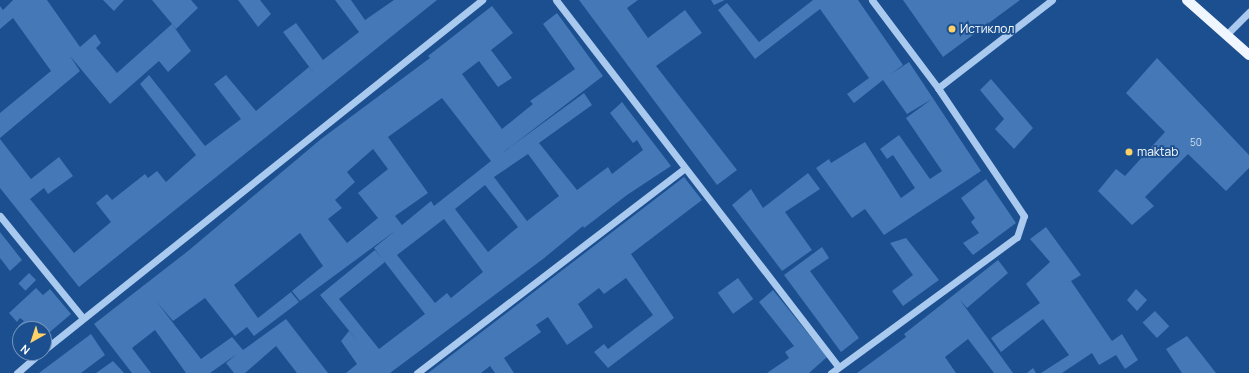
<!DOCTYPE html>
<meta charset="utf-8">
<style>
body{margin:0}
#map{position:relative;width:1249px;height:373px;overflow:hidden;background:#1b4f8f;font-family:Manrope,sans-serif}
div>[style]{position:absolute}
.building>*{inset:0;background:#4478b7;transform-origin:0 0}
.minor>*{height:7px;margin:-3.5px;padding:0 3.5px;transform-origin:3.5px;border-radius:3.5px;background:#a9c9ee}
.major>*{height:10px;margin:-5px;padding:0 5px;transform-origin:5px;border-radius:5px;background:#f0f6ff}
.dots>*{width:11px;height:11px;translate:-50% -50%;box-sizing:border-box;border:2px solid #1b4f8f;border-radius:50%}
span{translate:-50% -50%;white-space:nowrap;text-align:center;line-height:1.15;-webkit-text-stroke:3.5px #1b4f8f;paint-order:stroke}
.number-label{font-size:10px;color:#d0dded}
.number-label span{-webkit-text-stroke-width:0}
.poi-label{font-size:12px;color:#fff}
.left{translate:0 -50%;text-align:left}
.north{position:absolute;left:12px;top:321px;width:40px;height:40px;box-sizing:border-box;background:#1b4f8f;border:1px solid #7695bc;border-radius:50%;rotate:219deg;font-size:11px;font-weight:700;line-height:16px;text-align:center;color:#fff}
.north::after{content:'';display:block;margin:auto;width:14px;height:18px;background:#ffd166;clip-path:polygon(50% 0,100% 100%,50% 72%,0 100%)}
</style>
<div id="map">
<div class="building">
<div style="clip-path:polygon(13px 0,47px 0,80px 47px,95px 34px,101px 43px,96px 48px,117px 73px,172px 24px,152px 0,191px 0,198px 8px,176px 29px,172px 24px,191px 51px,168px 72px,159px 61px,110px 104px,70px 56px,80px 71px,0 138px,0 113px,51px 71px,13px 18px,0 29px,0 6px,3px 10px)"></div>
<div style="clip-path:polygon(103px 0,124px 0,114px 11px)"></div>
<div style="clip-path:polygon(238px 0,260px 0,271px 14px,258px 27px)"></div>
<div style="clip-path:polygon(335px 0,351px 0,365px 20px,394px 0,437px 0,79px 287px,0 188px,0 139px,31px 179px,59px 157px,73px 176px,48px 194px,44px 188px,30px 199px,74px 253px,111px 222px,96px 203px,107px 194px,112px 200px,145px 174px,148px 178px,157px 171px,166px 182px,196px 155px,140px 84px,149px 75px,205px 146px,241px 119px,214px 84px,226px 75px,256px 111px,309px 67px,316px 76px,283px 32px,296px 23px,323px 60px,359px 32px)"></div>
<div style="clip-path:polygon(579px 0,638px 0,627px 8px,648px 38px,685px 10px,702px 33px,656px 66px,737px 170px,717px 185px)"></div>
<div style="clip-path:polygon(711px 0,725px 0,714px 5px)"></div>
<div style="clip-path:polygon(813px 0,858px 0,903px 65px,891px 74px,909px 62px,981px 171px,884px 235px,865px 209px,852px 218px,816px 168px,829px 159px,831px 163px,865px 142px,901px 198px,915px 188px,893px 155px,887px 159px,880px 149px,899px 135px,930px 179px,942px 171px,906px 118px,932px 99px,907px 114px,883px 80px,854px 103px,847px 94px,869px 78px,820px 9px,755px 59px,718px 10px,727px 3px,759px 42px)"></div>
<div style="clip-path:polygon(903px 0,1020px 0,943px 57px)"></div>
<div style="clip-path:polygon(evenodd,492px 6px,513px 33px,491px 50px,512px 78px,498px 87px,479px 61px,462px 74px,502px 129px,533px 104px,530px 101px,575px 69px,543px 24px,557px 13px,603px 76px,501px 154px,584px 93px,592px 105px,539px 143px,577px 190px,608px 167px,612px 174px,643px 150px,637px 140px,633px 143px,610px 113px,622px 102px,671px 166px,627px 195px,584px 228px,583px 226px,543px 259px,390px 373px,346px 373px,357px 364px,341px 341px,349px 331px,359px 343px,320px 295px,375px 250px,385px 262px,339px 299px,379px 349px,425px 314px,374px 248px,395px 231px,300px 301px,292px 291px,323px 266px,300px 233px,234px 285px,258px 318px,291px 292px,299px 302px,254px 336px,247px 327px,235px 336px,205px 298px,173px 321px,156px 301px,201px 359px,232px 337px,243px 350px,286px 319px,328px 373px,297px 373px,276px 346px,245px 373px,234px 373px,226px 363px,237px 354px,210px 373px,186px 373px,155px 330px,132px 348px,151px 373px,132px 373px,94px 324px,188px 251px,321px 139px,430px 58px,428px 56px,492px 6px,442px 98px,491px 161px,434px 206px,431px 201px,402px 225px,395px 216px,428px 193px,388px 137px,442px 98px,492px 6px,373px 149px,388px 169px,358px 193px,378px 218px,347px 243px,328px 219px,342px 208px,335px 200px,355px 182px,347px 172px,373px 149px,492px 6px,528px 154px,559px 196px,527px 221px,494px 177px,528px 154px,492px 6px,485px 185px,518px 227px,488px 252px,455px 209px,485px 185px,492px 6px,444px 219px,483px 272px,451px 298px,447px 293px,435px 303px,397px 255px,444px 219px)"></div>
<div style="clip-path:polygon(1157px 58px,1249px 155px,1249px 168px,1226px 191px,1188px 154px,1145px 197px,1154px 206px,1132px 225px,1098px 191px,1116px 169px,1125px 176px,1165px 132px,1126px 93px)"></div>
<div style="clip-path:polygon(991px 79px,1033px 128px,1014px 149px,995px 129px,1004px 119px,980px 90px)"></div>
<div style="clip-path:polygon(808px 173px,820px 189px,785px 212px,812px 250px,782px 271px,732px 205px,751px 189px,763px 208px)"></div>
<div style="clip-path:polygon(684px 177px,702px 200px,631px 254px,674px 318px,608px 368px,594px 352px,604px 344px,608px 349px,653px 315px,626px 278px,604px 294px,599px 288px,578px 304px,593px 327px,567px 345px,548px 317px,536px 325px,541px 332px,504px 358px,514px 373px,495px 373px,490px 366px,481px 373px,428px 373px)"></div>
<div style="clip-path:polygon(986px 179px,1016px 223px,973px 255px,963px 243px,979px 233px,971px 222px,975px 218px,961px 198px)"></div>
<div style="clip-path:polygon(1046px 227px,1081px 275px,1071px 281px,1112px 341px,1122px 334px,1138px 360px,1125px 369px,1116px 355px,1099px 365px,1092px 353px,1062px 373px,1041px 373px,1069px 355px,1043px 319px,1001px 352px,991px 338px,1040px 303px,1026px 284px,1050px 262px,1030px 239px)"></div>
<div style="clip-path:polygon(0 232px,22px 260px,10px 271px,0 258px)"></div>
<div style="clip-path:polygon(906px 238px,939px 280px,903px 306px,892px 291px,913px 275px,890px 243px)"></div>
<div style="clip-path:polygon(822px 247px,829px 258px,810px 271px,859px 338px,841px 352px,784px 275px)"></div>
<div style="clip-path:polygon(998px 260px,1008px 273px,967px 308px,960px 300px,1013px 373px,994px 373px,968px 339px,945px 357px,956px 373px,857px 373px,906px 337px,904px 334px)"></div>
<div style="left:29px;top:273px;width:10px;height:15px;rotate:45deg"></div>
<div style="left:738px;top:278px;width:26px;height:25px;rotate:54deg"></div>
<div style="clip-path:polygon(36px 288px,43px 295px,50px 289px,71px 314px,44px 337px,44px 329px,20px 329px,18px 326px,24px 321px,20px 318px,17px 322px,9px 313px)"></div>
<div style="clip-path:polygon(1136px 289px,1147px 300px,1137px 311px,1127px 300px)"></div>
<div style="clip-path:polygon(773px 290px,827px 357px,809px 373px,767px 373px,789px 358px,785px 352px,794px 346px,759px 302px)"></div>
<div style="left:1155px;top:311px;width:21px;height:17px;rotate:47deg"></div>
<div style="clip-path:polygon(91px 334px,105px 355px,81px 373px,39px 373px)"></div>
<div style="clip-path:polygon(1187px 336px,1216px 373px,1182px 373px,1166px 349px)"></div>
<div style="clip-path:polygon(113px 361px,124px 373px,96px 373px)"></div>
<div style="clip-path:polygon(1033px 368px,1036px 373px,1027px 373px)"></div>
</div>
<div class="minor">
<div style="left:556px;top:0;width:463px;rotate:52.4deg"></div>
<div style="left:1226px;top:35px;width:33px;rotate:-45deg"></div>
<div style="left:938px;top:88px;width:144px;rotate:-37.7deg"></div>
<div style="left:0;top:216px;width:130px;rotate:50.9deg"></div>
<div style="left:44px;top:350px;width:561px;rotate:-38.63deg"></div>
<div style="left:17px;top:373px;width:30px;rotate:-41deg"></div>
<div style="left:417px;top:373px;width:337px;rotate:-37.4deg"></div>
<div style="left:831px;top:373px;width:230px;rotate:-36.2deg"></div>
<div style="left:1017px;top:237px;width:22px;rotate:-72deg"></div>
<div style="left:1024px;top:216px;width:154px;rotate:-123.9deg"></div>
<div style="left:938px;top:88px;width:110px;rotate:-126.9deg"></div>
</div>
<div class="major">
<div style="left:1187px;top:0;width:83px;rotate:41.6deg"></div>
</div>
<div class="dots">
<div style="left:952px;top:29px;background:#ffd166"></div>
<div style="left:1129px;top:152px;background:#ffd166"></div>
</div>
<div class="number-label">
<span style="left:1196px;top:143px">50</span>
</div>
<div class="poi-label">
<span class="left" style="left:960px;top:29px">Истиклол</span>
<span class="left" style="left:1137px;top:152px">maktab</span>
</div>
<div class="north">N</div>
</div>
